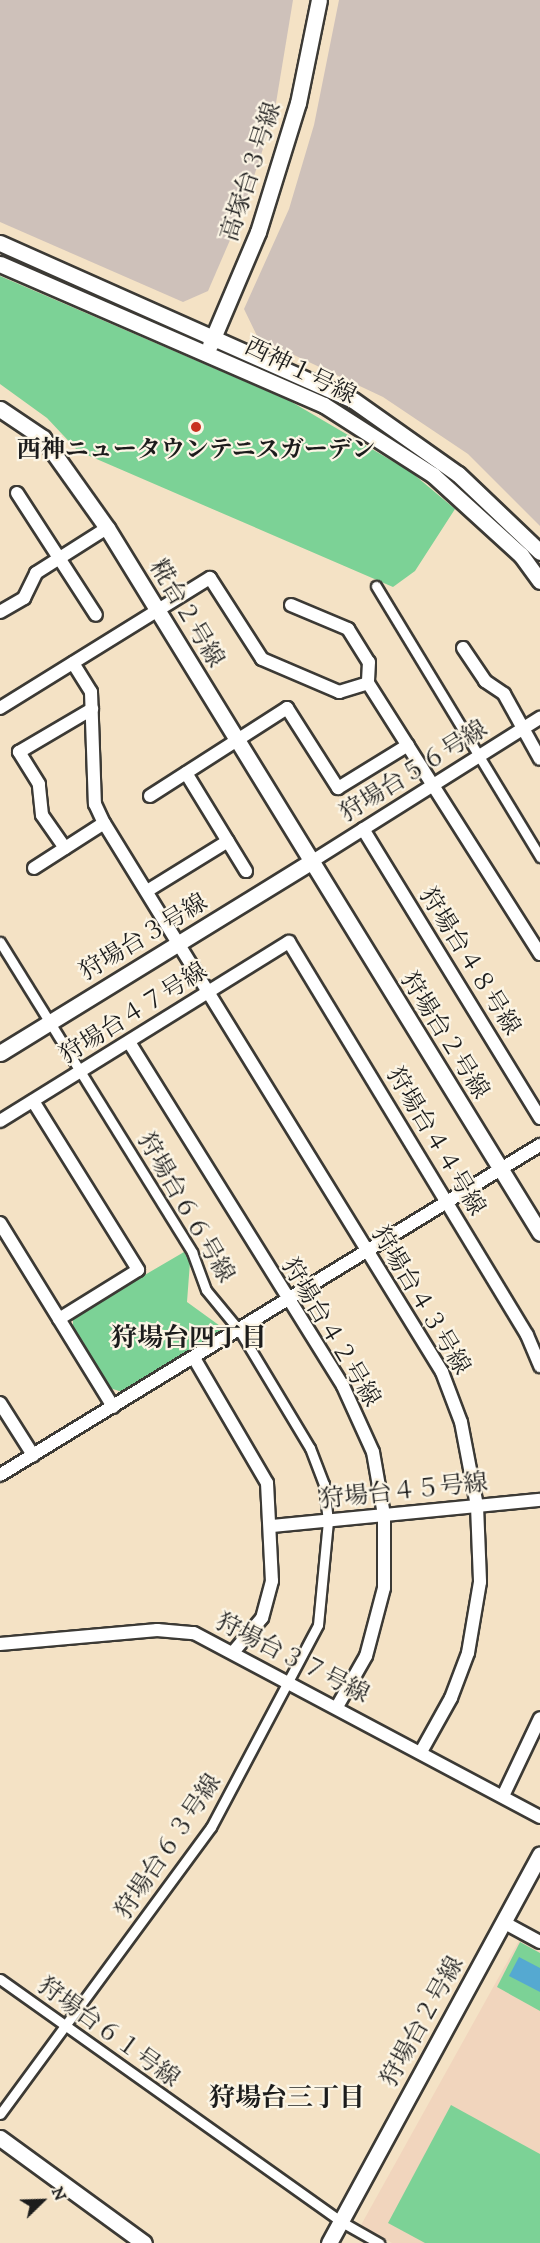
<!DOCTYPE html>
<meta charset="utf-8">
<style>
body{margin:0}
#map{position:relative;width:540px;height:2243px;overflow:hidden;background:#f4e2c5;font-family:"IM FELL DW Pica","Noto Serif JP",serif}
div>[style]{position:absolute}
.built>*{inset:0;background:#f1d5bd}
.industrial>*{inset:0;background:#cec1ba}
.green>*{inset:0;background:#7cd296}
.water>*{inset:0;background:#55a9d1}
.roads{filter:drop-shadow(2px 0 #3c3a35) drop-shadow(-2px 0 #3c3a35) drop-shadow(0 2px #3c3a35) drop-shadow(0 -2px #3c3a35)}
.pedestrian>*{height:9px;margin:-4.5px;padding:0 4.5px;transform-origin:4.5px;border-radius:4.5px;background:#fff}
.minor>*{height:12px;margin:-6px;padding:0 6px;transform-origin:6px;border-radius:6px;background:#fff}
.tertiary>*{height:15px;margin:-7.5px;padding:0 7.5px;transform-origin:7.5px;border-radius:7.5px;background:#fff}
.dots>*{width:16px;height:16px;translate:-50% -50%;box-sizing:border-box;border:3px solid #fcf5e5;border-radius:50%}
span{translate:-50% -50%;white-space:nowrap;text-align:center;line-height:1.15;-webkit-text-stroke:4.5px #fcf5e5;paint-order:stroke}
.street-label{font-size:24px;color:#1c1c1c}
.poi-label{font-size:24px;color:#1c1c1c;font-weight:700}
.neighbourhood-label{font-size:26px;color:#1c1c1c;font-weight:700}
.north{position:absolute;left:12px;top:2171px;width:60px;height:60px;-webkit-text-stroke:4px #fcf5e5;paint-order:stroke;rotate:67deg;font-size:16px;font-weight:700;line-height:24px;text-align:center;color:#1c1c1c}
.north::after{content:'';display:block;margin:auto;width:21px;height:27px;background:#1c1c1c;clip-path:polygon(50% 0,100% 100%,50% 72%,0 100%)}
</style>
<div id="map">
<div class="built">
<div style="clip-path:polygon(520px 1939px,540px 1950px,540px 2243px,392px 2243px,361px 2225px)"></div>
</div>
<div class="industrial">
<div style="clip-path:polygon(0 0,293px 0,274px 115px,243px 210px,208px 291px,183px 302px,0 222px)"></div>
<div style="clip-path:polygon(339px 0,540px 0,540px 526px,468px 454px,383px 397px,258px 338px,244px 309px,289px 209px,314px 125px)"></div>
</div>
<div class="green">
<div style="clip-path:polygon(0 276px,290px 401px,411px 472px,455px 509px,415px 571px,393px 587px,78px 451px,47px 418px,0 384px)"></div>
<div style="clip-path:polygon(184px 1252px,190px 1262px,187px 1302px,227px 1331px,125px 1393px,110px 1388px,73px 1328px,73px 1317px)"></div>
<div style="clip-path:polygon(520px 1942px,540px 1953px,540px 2011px,497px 1987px)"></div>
<div style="clip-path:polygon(451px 2105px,540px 2154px,540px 2243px,425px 2243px,388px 2223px)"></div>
</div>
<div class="water">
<div style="clip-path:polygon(519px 1957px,540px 1968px,540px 1992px,509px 1976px)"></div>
</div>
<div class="roads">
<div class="pedestrian">
<div style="left:376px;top:586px;width:317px;rotate:58.8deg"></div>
<div style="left:0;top:942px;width:365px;rotate:58.2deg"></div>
<div style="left:192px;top:1252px;width:40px;rotate:69.8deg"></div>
<div style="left:206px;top:1290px;width:52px;rotate:50.5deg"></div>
<div style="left:239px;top:1330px;width:138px;rotate:59deg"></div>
<div style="left:310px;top:1448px;width:39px;rotate:69deg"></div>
<div style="left:324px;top:1484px;width:37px;rotate:84deg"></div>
<div style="left:328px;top:1521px;width:104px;rotate:95.5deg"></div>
<div style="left:318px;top:1625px;width:229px;rotate:117.9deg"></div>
<div style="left:211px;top:1827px;width:356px;rotate:126.3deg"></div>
<div style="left:0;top:1979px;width:417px;rotate:35.4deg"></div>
<div style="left:340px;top:2221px;width:45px;rotate:29.4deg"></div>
</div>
<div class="minor">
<div style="left:17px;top:493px;width:145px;rotate:57.1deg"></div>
<div style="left:291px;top:605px;width:62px;rotate:22.8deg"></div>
<div style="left:348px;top:629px;width:39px;rotate:58deg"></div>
<div style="left:369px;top:662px;width:21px;rotate:93deg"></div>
<div style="left:0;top:612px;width:28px;rotate:-30deg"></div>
<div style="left:24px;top:598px;width:28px;rotate:-64deg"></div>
<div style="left:36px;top:573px;width:84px;rotate:-32.4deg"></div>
<div style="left:463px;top:648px;width:40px;rotate:56deg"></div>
<div style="left:485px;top:681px;width:23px;rotate:34deg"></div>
<div style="left:504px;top:694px;width:74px;rotate:61deg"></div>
<div style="left:73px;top:663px;width:34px;rotate:58deg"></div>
<div style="left:91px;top:692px;width:112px;rotate:88deg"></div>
<div style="left:95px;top:804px;width:21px;rotate:65deg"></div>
<div style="left:104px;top:823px;width:645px;rotate:58.38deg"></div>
<div style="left:442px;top:1372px;width:53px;rotate:69.2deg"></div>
<div style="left:461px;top:1422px;width:86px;rotate:79.2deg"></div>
<div style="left:477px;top:1506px;width:76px;rotate:87.7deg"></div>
<div style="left:480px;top:1582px;width:72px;rotate:99.6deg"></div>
<div style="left:468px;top:1653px;width:48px;rotate:110.7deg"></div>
<div style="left:451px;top:1698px;width:60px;rotate:119.1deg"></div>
<div style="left:0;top:708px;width:247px;rotate:-31.8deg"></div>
<div style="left:210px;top:578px;width:96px;rotate:57.3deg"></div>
<div style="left:262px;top:659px;width:84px;rotate:23.2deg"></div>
<div style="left:339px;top:692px;width:30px;rotate:-17deg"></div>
<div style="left:368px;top:683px;width:321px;rotate:57.6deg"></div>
<div style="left:186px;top:773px;width:115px;rotate:58.5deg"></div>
<div style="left:150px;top:796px;width:163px;rotate:-32.7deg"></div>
<div style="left:287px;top:708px;width:95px;rotate:57.5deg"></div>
<div style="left:338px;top:788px;width:82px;rotate:-31.6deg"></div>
<div style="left:363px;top:829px;width:339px;rotate:58.5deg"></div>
<div style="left:65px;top:848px;width:40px;rotate:-124.9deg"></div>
<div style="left:42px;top:815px;width:31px;rotate:-96deg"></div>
<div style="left:39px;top:784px;width:38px;rotate:-122deg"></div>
<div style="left:19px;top:752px;width:85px;rotate:-30.5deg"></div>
<div style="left:311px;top:862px;width:271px;rotate:-32.2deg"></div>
<div style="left:34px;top:868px;width:83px;rotate:-32.7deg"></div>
<div style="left:147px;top:891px;width:95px;rotate:-31.7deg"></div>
<div style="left:129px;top:1042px;width:405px;rotate:58.1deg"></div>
<div style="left:343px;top:1386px;width:72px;rotate:65.6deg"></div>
<div style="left:373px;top:1452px;width:64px;rotate:80.1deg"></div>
<div style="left:384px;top:1515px;width:73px;rotate:90deg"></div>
<div style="left:384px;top:1588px;width:70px;rotate:104.8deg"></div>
<div style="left:366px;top:1656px;width:56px;rotate:119.7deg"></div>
<div style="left:33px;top:1101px;width:199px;rotate:58.1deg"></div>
<div style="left:138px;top:1270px;width:93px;rotate:148.2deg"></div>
<div style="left:0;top:1121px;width:340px;rotate:-31.8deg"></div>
<div style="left:289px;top:942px;width:459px;rotate:58.8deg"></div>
<div style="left:527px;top:1335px;width:34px;rotate:67deg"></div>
<div style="left:0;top:1223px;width:216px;rotate:58.4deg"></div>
<div style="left:194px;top:1358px;width:145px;rotate:59.7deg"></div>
<div style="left:267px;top:1483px;width:98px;rotate:87.1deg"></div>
<div style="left:272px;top:1581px;width:38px;rotate:105deg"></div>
<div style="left:262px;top:1618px;width:42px;rotate:130.2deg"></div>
<div style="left:0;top:1403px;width:62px;rotate:57.6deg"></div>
<div style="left:0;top:1475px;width:633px;rotate:-31.43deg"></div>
<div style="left:273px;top:1526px;width:268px;rotate:-5.6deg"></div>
<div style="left:0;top:1644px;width:158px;rotate:-5.1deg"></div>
<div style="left:157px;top:1630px;width:37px;rotate:5deg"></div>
<div style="left:194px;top:1633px;width:392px;rotate:28deg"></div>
<div style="left:503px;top:1796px;width:86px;rotate:-64.6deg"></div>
<div style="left:503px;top:1922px;width:42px;rotate:28.4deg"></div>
</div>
<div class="tertiary">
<div style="left:0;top:243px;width:386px;rotate:24deg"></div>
<div style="left:353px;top:400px;width:128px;rotate:35.2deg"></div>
<div style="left:458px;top:474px;width:113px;rotate:43.6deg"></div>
<div style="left:0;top:264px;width:353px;rotate:23.5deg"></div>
<div style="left:324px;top:405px;width:130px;rotate:32.7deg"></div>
<div style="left:433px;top:475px;width:119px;rotate:42.3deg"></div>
<div style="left:521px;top:555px;width:32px;rotate:54deg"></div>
<div style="left:210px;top:345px;width:123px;rotate:-67deg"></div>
<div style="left:258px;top:232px;width:135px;rotate:-72.8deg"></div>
<div style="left:298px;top:103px;width:105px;rotate:-78.5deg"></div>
<div style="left:0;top:409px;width:52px;rotate:34deg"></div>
<div style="left:43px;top:438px;width:110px;rotate:54.6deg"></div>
<div style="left:107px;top:528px;width:827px;rotate:58.44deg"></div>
<div style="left:0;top:1053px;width:365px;rotate:-31.6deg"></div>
<div style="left:0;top:2138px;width:178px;rotate:36.1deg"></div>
<div style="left:329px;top:2243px;width:442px;rotate:-61.5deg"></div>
</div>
</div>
<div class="dots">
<div style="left:196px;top:427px;background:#c8321e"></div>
</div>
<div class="street-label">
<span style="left:252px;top:172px;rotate:-72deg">高塚台３号線</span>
<span style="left:300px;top:372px;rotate:26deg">西神１号線</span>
<span style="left:186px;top:614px;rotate:59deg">糀台２号線</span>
<span style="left:414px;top:772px;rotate:-32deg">狩場台５６号線</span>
<span style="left:144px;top:938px;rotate:-31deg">狩場台３号線</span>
<span style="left:469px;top:962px;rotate:58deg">狩場台４８号線</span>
<span style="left:134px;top:1014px;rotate:-32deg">狩場台４７号線</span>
<span style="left:444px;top:1036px;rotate:58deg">狩場台２号線</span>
<span style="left:435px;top:1142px;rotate:59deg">狩場台４４号線</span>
<span style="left:185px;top:1208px;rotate:60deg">狩場台６６号線</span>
<span style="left:420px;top:1301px;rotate:59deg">狩場台４３号線</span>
<span style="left:330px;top:1333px;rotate:59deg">狩場台４２号線</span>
<span style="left:404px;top:1492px;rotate:-6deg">狩場台４５号線</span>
<span style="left:292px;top:1659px;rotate:27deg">狩場台３７号線</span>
<span style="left:169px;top:1847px;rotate:-56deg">狩場台６３号線</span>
<span style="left:423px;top:2022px;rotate:-61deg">狩場台２号線</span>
<span style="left:108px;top:2033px;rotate:36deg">狩場台６１号線</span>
</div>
<div class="poi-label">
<span style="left:196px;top:451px">西神ニュータウンテニスガーデン</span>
</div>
<div class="neighbourhood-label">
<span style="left:189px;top:1339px">狩場台四丁目</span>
<span style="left:287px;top:2099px">狩場台三丁目</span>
</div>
<div class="north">N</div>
</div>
